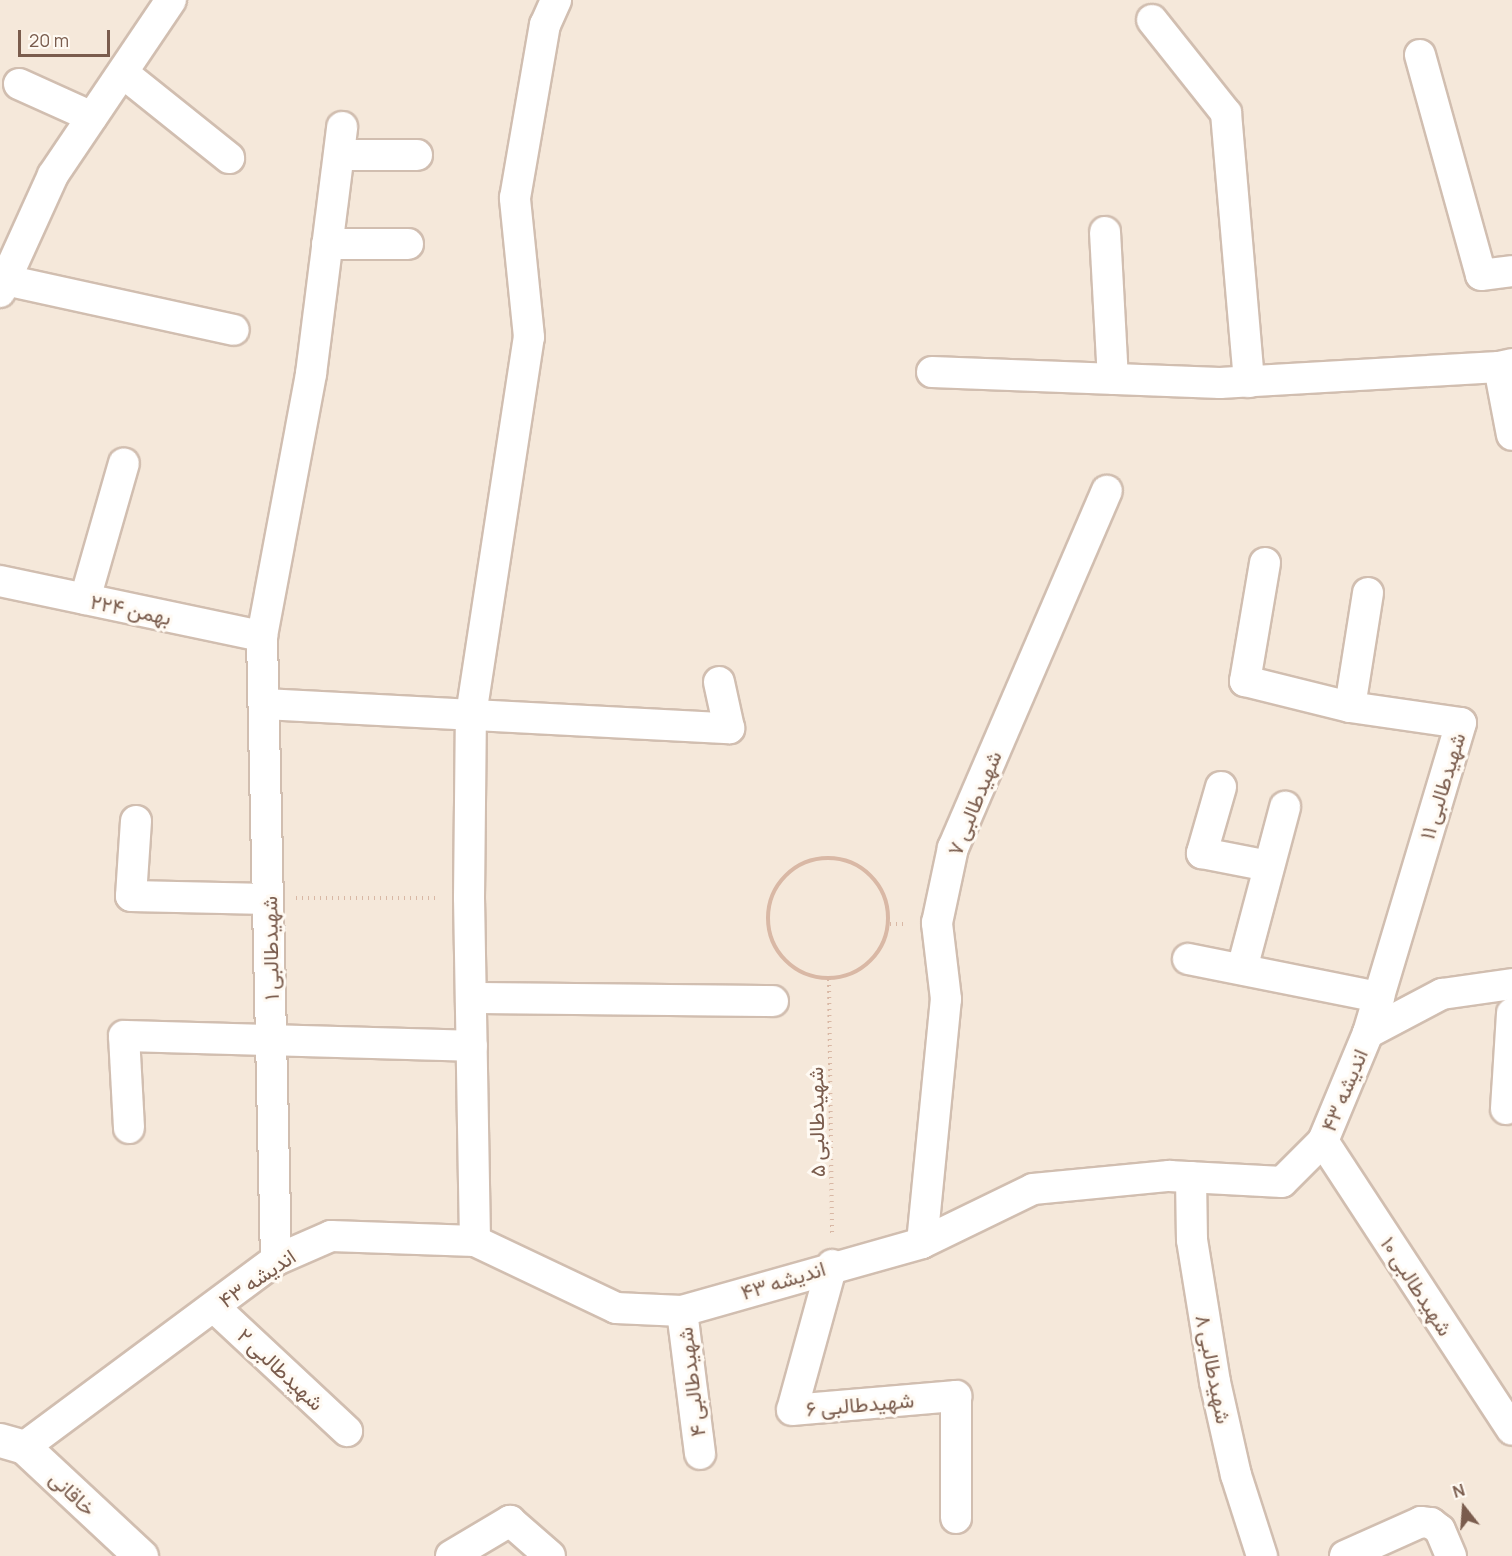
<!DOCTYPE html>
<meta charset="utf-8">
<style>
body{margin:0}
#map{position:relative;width:1512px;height:1556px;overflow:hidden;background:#fdf6ec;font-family:Manrope,Vazirmatn,sans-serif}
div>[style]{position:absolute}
.residential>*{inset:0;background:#f5e8da;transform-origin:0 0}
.path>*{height:4px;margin-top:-2px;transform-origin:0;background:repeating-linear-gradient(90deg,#d9b8a5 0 1.5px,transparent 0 6px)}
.path>.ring{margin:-2px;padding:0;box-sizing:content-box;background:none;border:4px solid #d9b8a5;border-radius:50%}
.roads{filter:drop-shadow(2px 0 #d1beb0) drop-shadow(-2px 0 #d1beb0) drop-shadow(0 2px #d1beb0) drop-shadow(0 -2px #d1beb0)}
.street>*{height:30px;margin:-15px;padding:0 15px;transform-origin:15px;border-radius:15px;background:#fff}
.secondary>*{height:33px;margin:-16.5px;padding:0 16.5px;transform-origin:16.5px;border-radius:16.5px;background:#fff}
span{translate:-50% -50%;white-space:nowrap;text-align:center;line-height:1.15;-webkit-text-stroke:6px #fffaf3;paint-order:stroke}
.street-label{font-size:21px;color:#7a5c4d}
.north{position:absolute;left:1434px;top:1478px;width:60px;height:60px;-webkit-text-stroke:4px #fffaf3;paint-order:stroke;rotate:343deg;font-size:16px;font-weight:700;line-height:24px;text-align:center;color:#7a5c4d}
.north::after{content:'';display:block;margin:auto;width:21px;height:27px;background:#7a5c4d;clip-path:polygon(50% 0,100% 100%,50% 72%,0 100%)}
.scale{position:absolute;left:18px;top:30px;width:92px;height:27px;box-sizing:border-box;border:3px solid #7a5c4d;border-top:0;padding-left:8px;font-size:18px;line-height:21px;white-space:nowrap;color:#7a5c4d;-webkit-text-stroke:4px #fffaf3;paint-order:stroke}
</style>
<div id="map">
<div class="residential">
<div style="left:0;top:0;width:1512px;height:1556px"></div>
</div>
<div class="path">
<div class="ring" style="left:768px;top:858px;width:116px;height:116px"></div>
<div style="left:296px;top:898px;width:142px"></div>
<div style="left:890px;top:924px;width:16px"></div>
<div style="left:829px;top:979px;width:257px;rotate:89.3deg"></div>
</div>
<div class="roads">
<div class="street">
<div style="left:1152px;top:20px;width:119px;rotate:51.5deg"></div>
<div style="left:1226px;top:113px;width:270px;rotate:85.1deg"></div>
<div style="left:1420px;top:55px;width:228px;rotate:74.5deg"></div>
<div style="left:1481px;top:275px;width:31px;rotate:-7deg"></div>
<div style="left:123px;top:73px;width:136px;rotate:38.7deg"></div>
<div style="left:19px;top:84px;width:80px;rotate:24.3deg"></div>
<div style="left:339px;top:155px;width:78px"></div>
<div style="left:1105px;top:232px;width:147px;rotate:86.9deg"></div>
<div style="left:327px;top:244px;width:81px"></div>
<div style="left:5px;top:280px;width:234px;rotate:12.3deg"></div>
<div style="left:0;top:292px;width:128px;rotate:-65.6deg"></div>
<div style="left:53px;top:175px;width:211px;rotate:-56deg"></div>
<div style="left:1512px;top:364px;width:13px;rotate:167deg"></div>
<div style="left:1499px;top:367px;width:69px;rotate:79.2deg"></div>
<div style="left:932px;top:372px;width:288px;rotate:2.2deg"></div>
<div style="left:1220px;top:383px;width:279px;rotate:-3.3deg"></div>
<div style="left:1265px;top:563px;width:120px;rotate:99.6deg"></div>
<div style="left:1245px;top:681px;width:108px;rotate:13.9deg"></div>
<div style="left:0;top:581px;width:268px;rotate:11.9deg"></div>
<div style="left:1368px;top:593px;width:115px;rotate:99deg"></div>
<div style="left:1350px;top:707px;width:112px;rotate:8.2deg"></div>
<div style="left:1461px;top:723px;width:324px;rotate:106.7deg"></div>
<div style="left:85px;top:599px;width:141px;rotate:-74deg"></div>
<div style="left:264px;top:704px;width:466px;rotate:3deg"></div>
<div style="left:729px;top:728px;width:47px;rotate:-102.3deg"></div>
<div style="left:1221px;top:787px;width:69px;rotate:106.1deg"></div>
<div style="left:1202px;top:853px;width:68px;rotate:11deg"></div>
<div style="left:136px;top:821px;width:75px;rotate:93.8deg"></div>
<div style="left:131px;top:896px;width:137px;rotate:1.3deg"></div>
<div style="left:1188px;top:959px;width:195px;rotate:11.3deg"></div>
<div style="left:1242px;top:969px;width:168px;rotate:-75.1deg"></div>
<div style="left:471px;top:998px;width:302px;rotate:0.6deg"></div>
<div style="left:1506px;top:1109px;width:96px;rotate:-86.4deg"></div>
<div style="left:129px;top:1128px;width:92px;rotate:-93.1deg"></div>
<div style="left:124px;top:1036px;width:348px;rotate:1.6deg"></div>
<div style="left:1323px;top:1141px;width:345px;rotate:56.8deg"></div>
<div style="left:1191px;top:1177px;width:63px;rotate:89.1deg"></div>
<div style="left:1192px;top:1240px;width:144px;rotate:80.8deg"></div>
<div style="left:1215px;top:1382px;width:95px;rotate:77.3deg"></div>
<div style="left:1236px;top:1475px;width:85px;rotate:72.2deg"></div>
<div style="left:475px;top:1241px;width:343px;rotate:-91deg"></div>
<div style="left:469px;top:898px;width:183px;rotate:-89.4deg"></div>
<div style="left:471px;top:715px;width:382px;rotate:-81.3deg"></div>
<div style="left:529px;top:337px;width:140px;rotate:-95.8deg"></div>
<div style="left:515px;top:198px;width:176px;rotate:-80.2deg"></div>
<div style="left:545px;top:25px;width:27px;rotate:-66deg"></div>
<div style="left:922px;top:1243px;width:245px;rotate:-84.4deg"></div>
<div style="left:946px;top:999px;width:77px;rotate:-96.8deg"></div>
<div style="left:937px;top:923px;width:77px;rotate:-78deg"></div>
<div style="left:953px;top:848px;width:389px;rotate:-66.7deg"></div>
<div style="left:276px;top:1260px;width:624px;rotate:-91.29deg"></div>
<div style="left:262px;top:636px;width:267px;rotate:-79.4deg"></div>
<div style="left:311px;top:374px;width:249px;rotate:-82.8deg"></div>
<div style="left:832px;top:1265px;width:150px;rotate:105.4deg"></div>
<div style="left:792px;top:1410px;width:165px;rotate:-4.9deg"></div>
<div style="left:956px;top:1396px;width:122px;rotate:90deg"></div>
<div style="left:214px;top:1307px;width:182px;rotate:43deg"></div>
<div style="left:682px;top:1311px;width:144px;rotate:82.8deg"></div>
<div style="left:24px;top:1447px;width:314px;rotate:-36.6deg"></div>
<div style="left:276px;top:1260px;width:60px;rotate:-23.6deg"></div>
<div style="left:331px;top:1236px;width:144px;rotate:2deg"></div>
<div style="left:475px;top:1241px;width:156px;rotate:25.4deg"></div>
<div style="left:616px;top:1308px;width:66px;rotate:2.6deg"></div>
<div style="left:682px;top:1311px;width:249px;rotate:-15.8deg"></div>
<div style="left:922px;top:1243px;width:123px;rotate:-25.9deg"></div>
<div style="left:1033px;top:1189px;width:137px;rotate:-5.5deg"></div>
<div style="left:1169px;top:1176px;width:113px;rotate:3deg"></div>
<div style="left:1282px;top:1182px;width:58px;rotate:-45deg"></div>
<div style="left:1323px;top:1141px;width:117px;rotate:-67.4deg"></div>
<div style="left:1368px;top:1033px;width:84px;rotate:-27.8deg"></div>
<div style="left:1442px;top:994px;width:71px;rotate:-8.1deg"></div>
<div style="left:451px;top:1556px;width:69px;rotate:-30.7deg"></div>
<div style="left:510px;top:1521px;width:53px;rotate:41.2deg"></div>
<div style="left:1345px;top:1556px;width:83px;rotate:-24.1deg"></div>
<div style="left:1421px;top:1522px;width:10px;rotate:6deg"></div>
<div style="left:1431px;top:1523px;width:11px;rotate:38deg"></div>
<div style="left:1440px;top:1530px;width:28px;rotate:67deg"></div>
</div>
<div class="secondary">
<div style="left:0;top:1440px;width:25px;rotate:16deg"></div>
<div style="left:24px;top:1447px;width:160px;rotate:43deg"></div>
</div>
</div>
<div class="street-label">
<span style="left:131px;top:609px;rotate:12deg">۲۲بهمن ۴</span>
<span style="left:1442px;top:786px;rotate:-73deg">شهیدطالبی ۱۱</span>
<span style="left:974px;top:803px;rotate:-68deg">شهیدطالبی ۷</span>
<span style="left:270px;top:948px;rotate:-91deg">شهیدطالبی ۱</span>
<span style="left:1344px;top:1090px;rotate:-67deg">اندیشه ۴۳</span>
<span style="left:816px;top:1122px;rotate:-91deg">شهیدطالبی ۵</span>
<span style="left:257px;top:1278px;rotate:-34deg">اندیشه ۴۳</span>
<span style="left:783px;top:1280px;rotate:-17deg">اندیشه ۴۳</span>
<span style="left:1417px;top:1286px;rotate:57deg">شهیدطالبی ۱۰</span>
<span style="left:281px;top:1369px;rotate:43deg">شهیدطالبی ۲</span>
<span style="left:1214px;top:1369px;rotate:79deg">شهیدطالبی ۸</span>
<span style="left:691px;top:1382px;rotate:-97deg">شهیدطالبی ۴</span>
<span style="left:860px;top:1404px;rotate:-5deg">شهیدطالبی ۶</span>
<span style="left:73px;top:1493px;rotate:43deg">خاقانی</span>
</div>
<div class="north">N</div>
<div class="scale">20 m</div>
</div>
